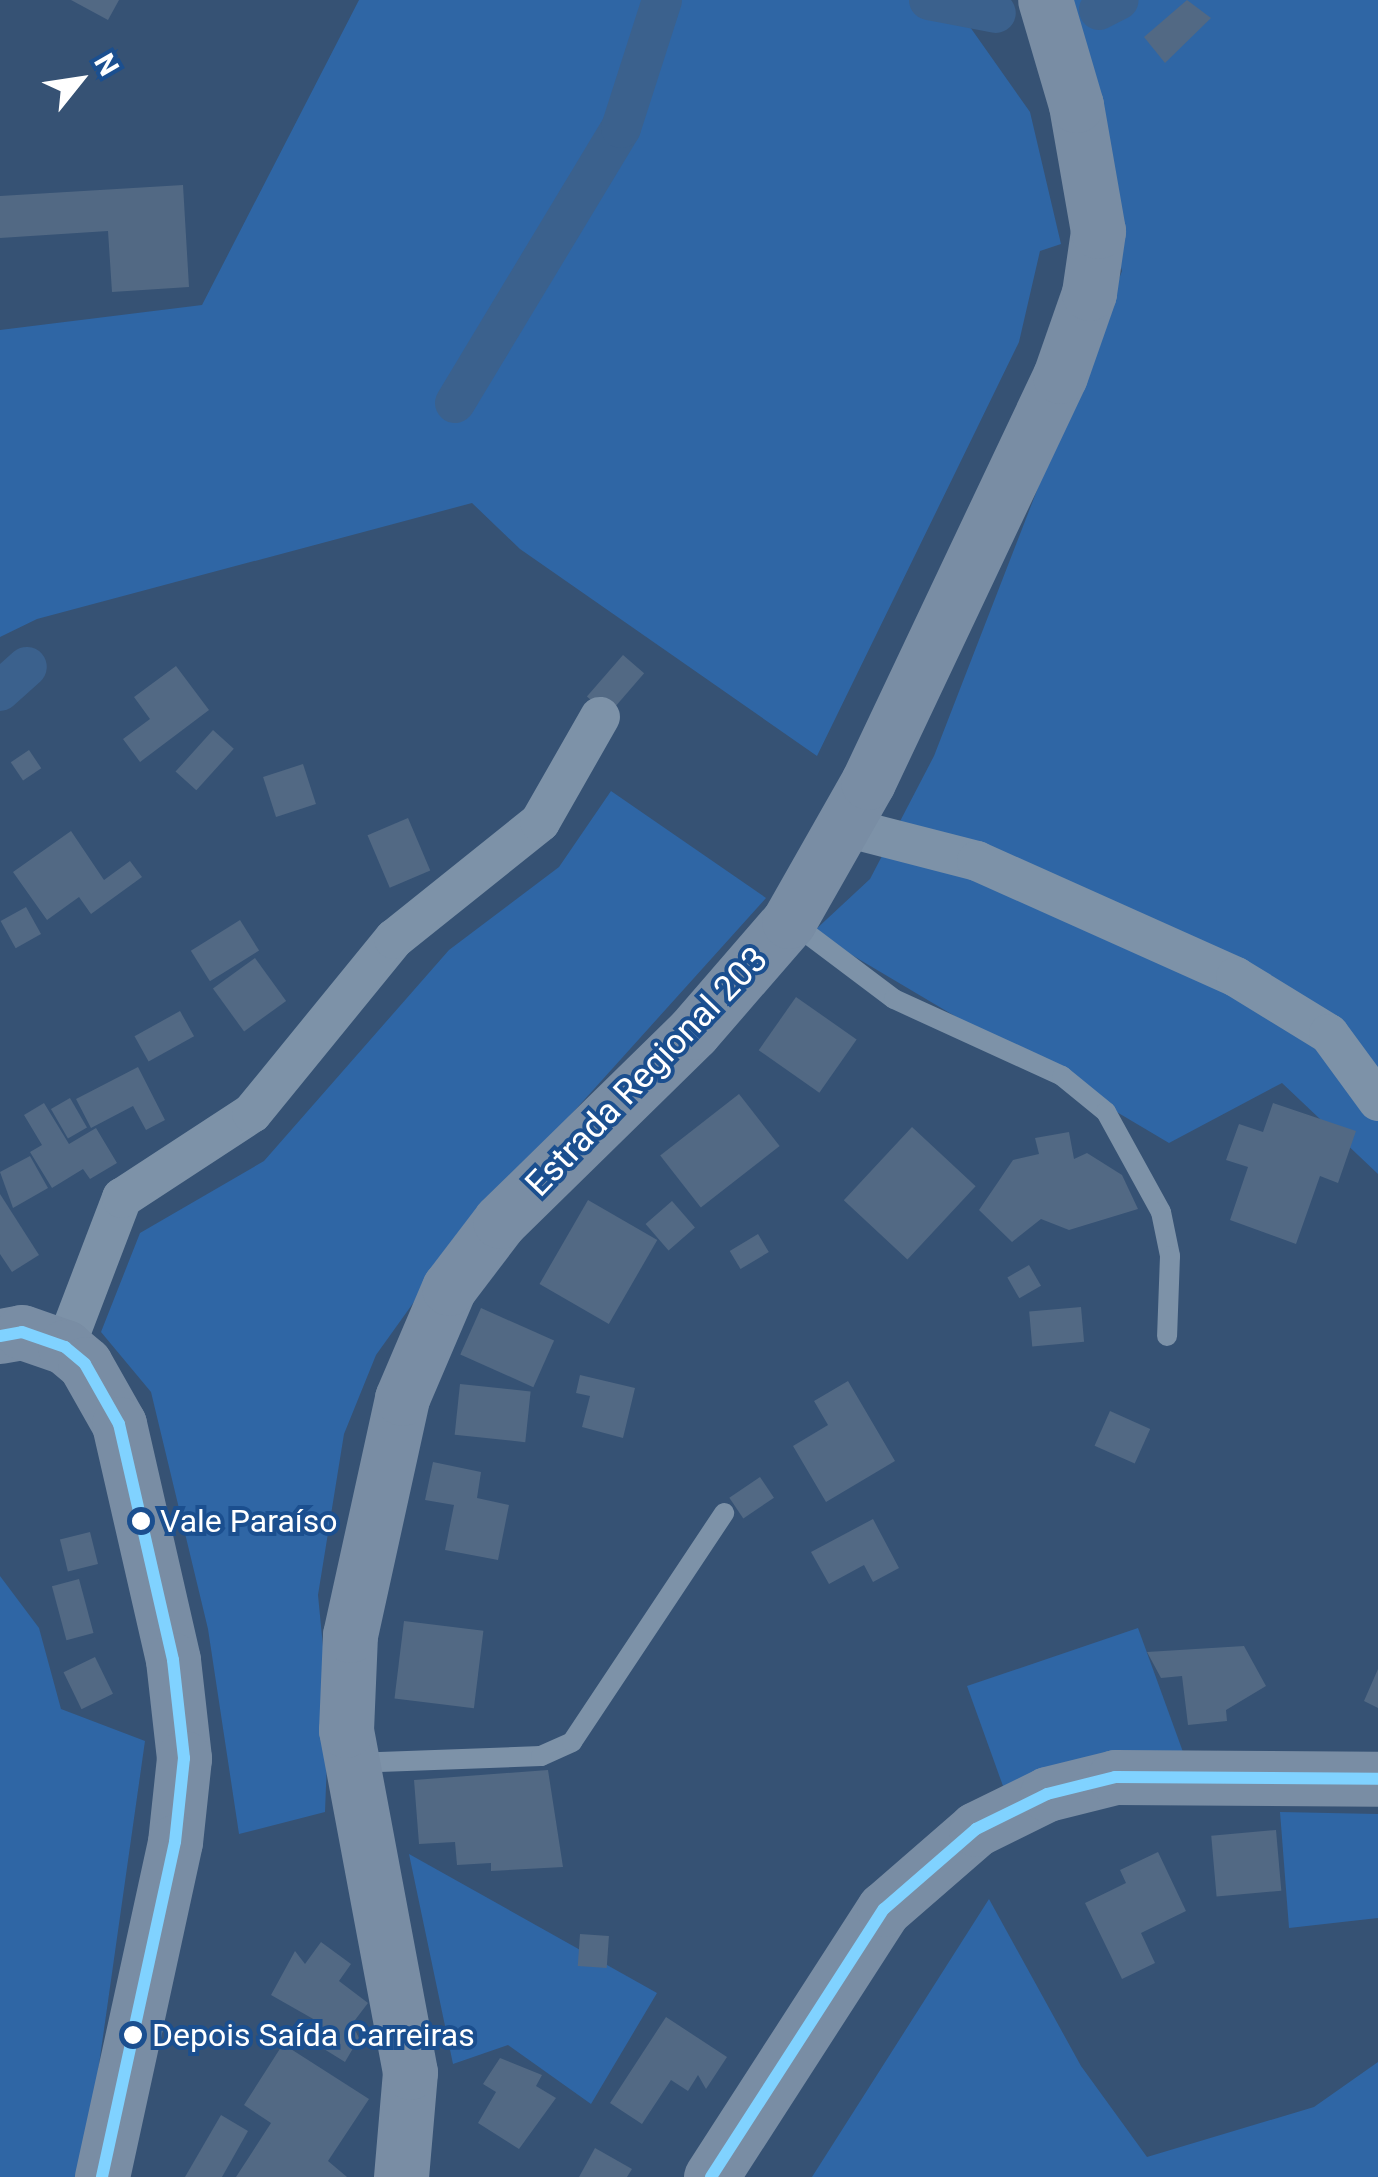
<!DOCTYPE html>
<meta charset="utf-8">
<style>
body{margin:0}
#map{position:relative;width:1378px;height:2177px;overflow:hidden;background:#365274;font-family:Roboto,sans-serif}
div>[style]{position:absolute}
.green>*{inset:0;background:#2f66a5}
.canal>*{height:40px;margin:-20px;padding:0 20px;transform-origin:20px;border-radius:20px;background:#3b618d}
.building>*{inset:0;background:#526984;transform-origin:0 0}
.service>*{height:20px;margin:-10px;padding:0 10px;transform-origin:10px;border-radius:10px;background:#7d92a8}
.minor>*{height:40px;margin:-20px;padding:0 20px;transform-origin:20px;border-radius:20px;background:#7d92a8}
.secondary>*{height:55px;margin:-27.5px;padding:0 27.5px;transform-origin:27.5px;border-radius:27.5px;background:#798da4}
.bus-1>*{height:12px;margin:-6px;padding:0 6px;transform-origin:6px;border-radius:6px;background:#80d2ff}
.dots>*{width:28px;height:28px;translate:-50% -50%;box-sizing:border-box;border:5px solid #1b4f8f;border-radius:50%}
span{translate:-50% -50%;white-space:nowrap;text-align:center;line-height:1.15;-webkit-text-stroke:8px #1b4f8f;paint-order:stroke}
.bus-label{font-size:32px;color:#fff}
.left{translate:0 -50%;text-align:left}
.street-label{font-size:35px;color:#fff}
.north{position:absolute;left:30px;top:30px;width:100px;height:100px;-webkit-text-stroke:8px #1b4f8f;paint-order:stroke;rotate:60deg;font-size:28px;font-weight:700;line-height:40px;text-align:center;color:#fff}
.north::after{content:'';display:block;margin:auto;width:35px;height:45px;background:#fff;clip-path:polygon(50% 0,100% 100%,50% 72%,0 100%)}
</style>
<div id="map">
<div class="green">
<div style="clip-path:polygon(359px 0,951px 0,1030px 112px,1061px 244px,1040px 251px,1019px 342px,817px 756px,520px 549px,472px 503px,37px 619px,0 637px,0 330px,202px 305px)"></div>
<div style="clip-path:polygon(1044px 0,1378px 0,1378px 1174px,1282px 1083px,1169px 1143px,813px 932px,870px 879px,934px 756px,1122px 271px,1057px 16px)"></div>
<div style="clip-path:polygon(611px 791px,766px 898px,459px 1239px,376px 1355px,344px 1434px,318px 1595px,329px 1709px,325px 1812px,239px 1834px,208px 1629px,151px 1392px,101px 1332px,140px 1233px,264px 1161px,449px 950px,559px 867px)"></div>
<div style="clip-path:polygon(0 1576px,39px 1628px,61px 1709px,145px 1741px,83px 2177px,0 2177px)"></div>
<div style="clip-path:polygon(1138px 1628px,1183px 1752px,1003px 1786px,967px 1686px)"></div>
<div style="clip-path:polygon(1280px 1812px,1378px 1814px,1378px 1918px,1289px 1928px)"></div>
<div style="clip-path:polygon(409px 1854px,657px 1993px,591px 2104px,508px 2045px,453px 2064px)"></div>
<div style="clip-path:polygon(989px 1899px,1081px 2066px,1147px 2157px,1314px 2107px,1378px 2062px,1378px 2177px,812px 2177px)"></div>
</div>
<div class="canal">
<div style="left:929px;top:0;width:68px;rotate:11deg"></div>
<div style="left:1099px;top:10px;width:22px;rotate:-27deg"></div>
<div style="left:455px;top:403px;width:321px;rotate:-58.9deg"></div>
<div style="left:621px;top:128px;width:134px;rotate:-72.2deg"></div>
<div style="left:0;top:691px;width:36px;rotate:-42deg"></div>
</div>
<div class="building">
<div style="clip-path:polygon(71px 0,119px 0,108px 20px)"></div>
<div style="clip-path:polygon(1187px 0,1211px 18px,1165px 63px,1144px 37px)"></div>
<div style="clip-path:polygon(183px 185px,189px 287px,112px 292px,108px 231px,0 238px,0 196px)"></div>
<div style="left:623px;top:655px;width:28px;height:55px;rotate:41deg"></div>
<div style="clip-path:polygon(176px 666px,209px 710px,140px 762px,123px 739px,150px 719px,134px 697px)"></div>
<div style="left:213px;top:730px;width:28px;height:56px;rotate:42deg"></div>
<div style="left:29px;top:750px;width:22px;height:22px;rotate:56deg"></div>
<div style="left:303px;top:764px;width:42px;height:42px;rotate:72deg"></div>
<div style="left:408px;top:818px;width:57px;height:44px;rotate:67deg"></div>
<div style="clip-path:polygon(71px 831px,104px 880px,130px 861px,142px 877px,91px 914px,79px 897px,47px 920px,13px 872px)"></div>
<div style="left:26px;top:907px;width:31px;height:29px;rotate:61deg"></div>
<div style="left:240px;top:920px;width:36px;height:58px;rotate:58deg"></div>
<div style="left:255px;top:958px;width:53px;height:52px;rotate:54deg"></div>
<div style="left:796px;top:997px;width:74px;height:65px;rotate:35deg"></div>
<div style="left:180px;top:1011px;width:29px;height:52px;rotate:61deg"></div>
<div style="clip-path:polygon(138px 1067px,165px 1120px,146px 1130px,133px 1106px,91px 1128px,76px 1099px)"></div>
<div style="left:739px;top:1094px;width:66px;height:100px;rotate:52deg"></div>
<div style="left:70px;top:1098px;width:34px;height:22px;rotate:60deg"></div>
<div style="clip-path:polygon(44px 1103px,69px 1144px,96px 1128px,117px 1163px,90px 1179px,83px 1169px,52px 1188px,30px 1152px,42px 1145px,24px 1115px)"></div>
<div style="clip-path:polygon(1273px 1103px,1356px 1131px,1338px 1183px,1320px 1176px,1296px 1244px,1230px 1220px,1248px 1167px,1226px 1160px,1239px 1124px,1263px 1132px)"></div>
<div style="left:912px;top:1127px;width:87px;height:100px;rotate:43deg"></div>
<div style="clip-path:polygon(1069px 1132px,1074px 1159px,1087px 1153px,1122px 1175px,1138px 1209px,1069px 1230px,1041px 1219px,1012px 1242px,979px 1210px,1013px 1160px,1039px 1154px,1035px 1138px)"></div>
<div style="clip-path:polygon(30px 1156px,48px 1188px,13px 1208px,0 1172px)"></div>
<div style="clip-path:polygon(0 1194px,39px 1255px,12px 1272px,0 1254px)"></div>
<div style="left:588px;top:1200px;width:80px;height:97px;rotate:30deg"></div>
<div style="left:672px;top:1201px;width:35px;height:35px;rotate:49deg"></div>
<div style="left:758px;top:1234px;width:21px;height:33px;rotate:59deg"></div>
<div style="left:1029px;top:1265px;width:24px;height:25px;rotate:60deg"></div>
<div style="left:1081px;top:1307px;width:35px;height:52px;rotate:85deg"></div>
<div style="left:481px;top:1308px;width:80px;height:51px;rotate:24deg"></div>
<div style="clip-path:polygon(580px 1375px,635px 1388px,623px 1438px,582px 1427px,590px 1396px,576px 1393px)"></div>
<div style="clip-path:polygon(848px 1381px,895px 1461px,826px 1502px,793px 1446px,828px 1425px,814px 1401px)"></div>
<div style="left:460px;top:1384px;width:71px;height:51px;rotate:6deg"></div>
<div style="left:1110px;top:1411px;width:44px;height:38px;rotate:24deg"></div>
<div style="clip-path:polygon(433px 1462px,481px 1472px,477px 1498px,509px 1505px,498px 1560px,445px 1550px,454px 1505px,425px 1500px)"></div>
<div style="left:760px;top:1477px;width:25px;height:37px;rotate:56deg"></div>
<div style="clip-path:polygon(873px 1519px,899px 1568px,873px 1582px,864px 1565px,829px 1584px,811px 1552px)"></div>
<div style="left:90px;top:1532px;width:33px;height:31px;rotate:76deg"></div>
<div style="left:79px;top:1579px;width:56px;height:28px;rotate:75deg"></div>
<div style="left:404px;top:1621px;width:80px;height:78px;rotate:7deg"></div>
<div style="clip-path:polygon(1244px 1646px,1266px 1686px,1226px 1710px,1227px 1721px,1188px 1725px,1182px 1676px,1161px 1678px,1147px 1652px)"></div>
<div style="left:95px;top:1657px;width:41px;height:35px;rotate:64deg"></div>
<div style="clip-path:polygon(1378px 1669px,1378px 1708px,1364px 1701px)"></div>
<div style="clip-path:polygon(548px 1770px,563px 1867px,491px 1871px,491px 1863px,457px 1865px,455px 1842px,419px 1844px,414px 1780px)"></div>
<div style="left:1276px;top:1830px;width:61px;height:65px;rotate:85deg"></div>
<div style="clip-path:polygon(1158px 1852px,1186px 1911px,1141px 1933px,1155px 1963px,1122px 1979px,1085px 1903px,1126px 1883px,1120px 1870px)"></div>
<div style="left:580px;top:1934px;width:29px;height:32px;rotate:4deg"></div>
<div style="clip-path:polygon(321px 1942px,351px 1964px,339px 1981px,368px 2003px,352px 2024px,359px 2038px,345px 2062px,311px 2041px,315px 2020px,271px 1995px,295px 1951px,305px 1964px)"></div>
<div style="clip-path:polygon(666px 2017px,727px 2057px,706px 2089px,698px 2075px,688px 2091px,671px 2080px,642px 2124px,610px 2103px)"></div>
<div style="clip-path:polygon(283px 2044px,369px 2099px,328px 2161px,347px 2177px,236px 2177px,271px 2123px,244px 2105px)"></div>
<div style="clip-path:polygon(500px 2058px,542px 2075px,536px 2086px,556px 2098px,519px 2149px,478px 2123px,496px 2092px,483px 2084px)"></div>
<div style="clip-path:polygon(221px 2115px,248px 2131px,222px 2177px,185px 2177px)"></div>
<div style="clip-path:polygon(595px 2148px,632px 2169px,627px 2177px,579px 2177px)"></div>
</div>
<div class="service">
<div style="left:793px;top:923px;width:126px;rotate:37deg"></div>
<div style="left:894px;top:999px;width:185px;rotate:24.6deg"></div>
<div style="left:1062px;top:1076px;width:57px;rotate:39.3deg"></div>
<div style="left:1106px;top:1112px;width:114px;rotate:61.2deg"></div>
<div style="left:1161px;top:1212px;width:45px;rotate:78.4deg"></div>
<div style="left:1170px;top:1256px;width:80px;rotate:92.1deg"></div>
<div style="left:352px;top:1763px;width:189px;rotate:-2.1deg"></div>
<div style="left:541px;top:1756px;width:34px;rotate:-24deg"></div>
<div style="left:572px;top:1742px;width:275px;rotate:-56.4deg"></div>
</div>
<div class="minor">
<div style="left:845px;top:827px;width:136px;rotate:14.4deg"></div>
<div style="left:977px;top:861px;width:284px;rotate:24.1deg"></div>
<div style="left:1236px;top:977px;width:109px;rotate:31.5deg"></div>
<div style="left:1329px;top:1034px;width:83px;rotate:53.8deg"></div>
<div style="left:65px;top:1347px;width:160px;rotate:-69.1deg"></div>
<div style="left:122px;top:1198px;width:155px;rotate:-33.2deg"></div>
<div style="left:252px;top:1113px;width:225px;rotate:-50.8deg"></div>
<div style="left:394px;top:939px;width:187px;rotate:-38.7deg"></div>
<div style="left:540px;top:822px;width:121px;rotate:-60.3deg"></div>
</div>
<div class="secondary">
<div style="left:0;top:1336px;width:22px;rotate:-10deg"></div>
<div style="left:22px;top:1332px;width:46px;rotate:19.2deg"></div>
<div style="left:65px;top:1347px;width:26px;rotate:40deg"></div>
<div style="left:85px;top:1364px;width:69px;rotate:60.5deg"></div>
<div style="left:119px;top:1424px;width:242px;rotate:77.1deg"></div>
<div style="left:173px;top:1660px;width:99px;rotate:83.6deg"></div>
<div style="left:184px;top:1758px;width:84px;rotate:96.1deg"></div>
<div style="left:175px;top:1842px;width:343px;rotate:102.3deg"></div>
<div style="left:401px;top:2177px;width:105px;rotate:-85.1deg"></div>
<div style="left:410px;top:2072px;width:348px;rotate:-100.6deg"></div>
<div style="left:346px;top:1730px;width:95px;rotate:-87.6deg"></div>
<div style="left:350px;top:1635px;width:243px;rotate:-77.6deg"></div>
<div style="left:402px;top:1398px;width:120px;rotate:-66.9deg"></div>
<div style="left:449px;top:1288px;width:84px;rotate:-52.7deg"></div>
<div style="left:500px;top:1221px;width:270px;rotate:-44.4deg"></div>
<div style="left:693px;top:1032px;width:147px;rotate:-49.1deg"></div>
<div style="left:789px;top:921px;width:160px;rotate:-60.4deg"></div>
<div style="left:868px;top:782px;width:449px;rotate:-64.7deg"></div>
<div style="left:1060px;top:376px;width:88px;rotate:-70.7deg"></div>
<div style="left:1089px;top:293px;width:63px;rotate:-81.7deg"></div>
<div style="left:1098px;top:231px;width:128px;rotate:-99.9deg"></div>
<div style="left:1076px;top:105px;width:109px;rotate:-106.4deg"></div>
<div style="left:711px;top:2177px;width:319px;rotate:-57.2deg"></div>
<div style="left:884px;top:1909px;width:122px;rotate:-41deg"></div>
<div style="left:976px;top:1829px;width:79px;rotate:-26.2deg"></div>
<div style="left:1047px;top:1794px;width:70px;rotate:-14deg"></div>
<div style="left:1115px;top:1777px;width:263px;rotate:0.4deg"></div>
</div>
<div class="bus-1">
<div style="left:0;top:1336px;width:22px;rotate:-10deg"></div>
<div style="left:22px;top:1332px;width:46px;rotate:19.2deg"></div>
<div style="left:65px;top:1347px;width:26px;rotate:40deg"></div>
<div style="left:85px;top:1364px;width:69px;rotate:60.5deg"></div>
<div style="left:119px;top:1424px;width:242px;rotate:77.1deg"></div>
<div style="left:173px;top:1660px;width:99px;rotate:83.6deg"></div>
<div style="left:184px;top:1758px;width:84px;rotate:96.1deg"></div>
<div style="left:175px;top:1842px;width:343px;rotate:102.3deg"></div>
<div style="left:711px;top:2177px;width:319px;rotate:-57.2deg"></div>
<div style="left:884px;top:1909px;width:122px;rotate:-41deg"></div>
<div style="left:976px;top:1829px;width:79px;rotate:-26.2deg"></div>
<div style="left:1047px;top:1794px;width:70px;rotate:-14deg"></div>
<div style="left:1115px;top:1777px;width:263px;rotate:0.4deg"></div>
</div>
<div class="dots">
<div style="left:141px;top:1521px;background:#fff"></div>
<div style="left:133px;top:2035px;background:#fff"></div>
</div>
<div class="bus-label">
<span class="left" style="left:160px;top:1521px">Vale Paraíso</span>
<span class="left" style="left:152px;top:2035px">Depois Saída Carreiras</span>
</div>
<div class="street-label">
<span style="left:647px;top:1072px;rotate:-46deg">Estrada Regional 203</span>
</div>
<div class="north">N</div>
</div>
